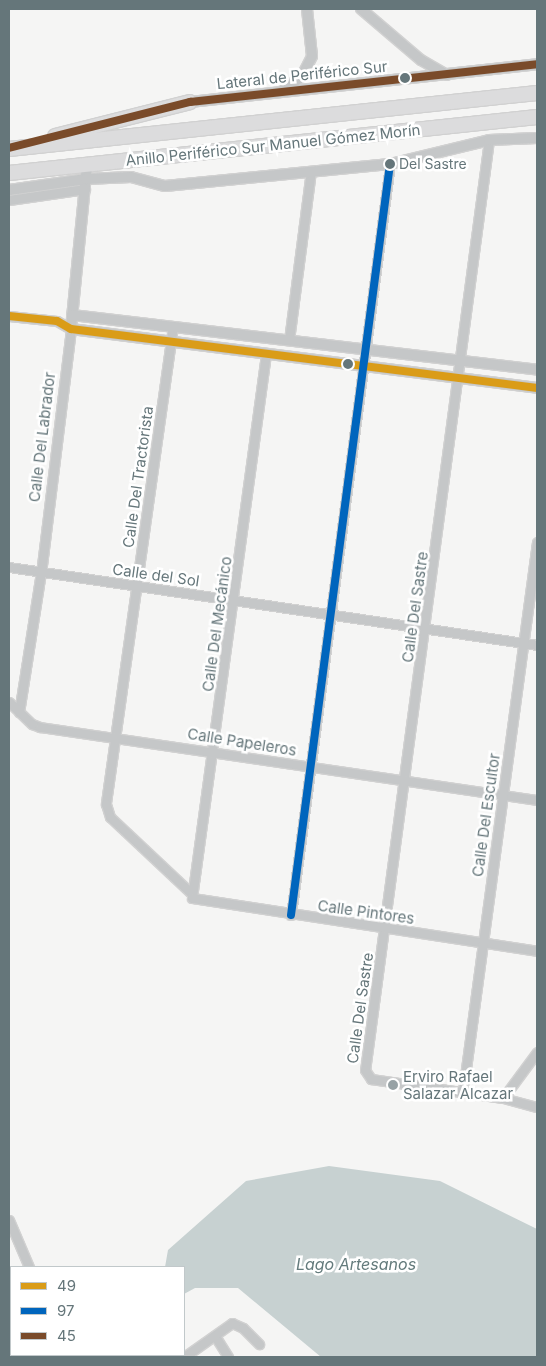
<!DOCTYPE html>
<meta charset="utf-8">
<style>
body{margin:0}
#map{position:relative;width:546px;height:1366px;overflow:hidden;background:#f5f5f4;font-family:Inter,sans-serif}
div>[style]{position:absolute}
.water>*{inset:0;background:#c7d1d1}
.roads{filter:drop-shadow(1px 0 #d1d1d1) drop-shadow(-1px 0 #d1d1d1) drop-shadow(0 1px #d1d1d1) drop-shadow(0 -1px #d1d1d1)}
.minor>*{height:9px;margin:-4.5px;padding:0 4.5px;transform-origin:4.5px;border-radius:4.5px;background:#c5c7c8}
.tertiary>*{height:10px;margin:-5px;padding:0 5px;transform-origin:5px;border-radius:5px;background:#c5c7c8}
.trunk>*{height:14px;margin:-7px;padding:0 7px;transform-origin:7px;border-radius:7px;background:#dcdcdd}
.bus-1>*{height:8px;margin:-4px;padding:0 4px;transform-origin:4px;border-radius:4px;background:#da9c18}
.bus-2>*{height:8px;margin:-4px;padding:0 4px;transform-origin:4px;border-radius:4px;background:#0065bd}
.bus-3>*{height:8px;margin:-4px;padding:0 4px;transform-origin:4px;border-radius:4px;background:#7a4b2a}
.dots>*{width:14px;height:14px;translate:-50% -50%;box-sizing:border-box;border:2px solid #fff;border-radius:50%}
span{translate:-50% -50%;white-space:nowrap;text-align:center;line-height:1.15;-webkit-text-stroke:5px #fff;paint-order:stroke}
.bus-label{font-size:14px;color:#65767a}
.left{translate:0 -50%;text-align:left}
.street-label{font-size:15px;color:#65767a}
.poi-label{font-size:15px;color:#65767a}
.water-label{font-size:16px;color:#647b7c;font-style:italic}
.frame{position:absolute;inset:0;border:10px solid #65767a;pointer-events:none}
.legend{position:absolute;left:10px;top:1266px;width:175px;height:90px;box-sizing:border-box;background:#fff;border:1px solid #c1c8ca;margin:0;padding:6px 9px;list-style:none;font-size:15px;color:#65767a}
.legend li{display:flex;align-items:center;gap:10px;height:25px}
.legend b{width:25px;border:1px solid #c1c8ca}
</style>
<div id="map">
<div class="water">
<div style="clip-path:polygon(329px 1166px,440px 1181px,537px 1229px,537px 1357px,321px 1357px,238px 1288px,195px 1288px,184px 1294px,184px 1267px,165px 1267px,168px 1250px,246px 1181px)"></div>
</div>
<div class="roads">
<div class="minor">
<div style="left:489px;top:140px;width:938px;rotate:97.59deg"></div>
<div style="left:365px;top:1070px;width:11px;rotate:56deg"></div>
<div style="left:371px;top:1079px;width:133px;rotate:8.2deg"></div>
<div style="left:503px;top:1098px;width:35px;rotate:15deg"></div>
<div style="left:9px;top:200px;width:77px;rotate:-8.2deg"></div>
<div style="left:9px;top:316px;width:48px;rotate:5.9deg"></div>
<div style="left:57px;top:321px;width:16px;rotate:30deg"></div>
<div style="left:71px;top:329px;width:245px;rotate:97deg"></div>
<div style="left:41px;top:572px;width:142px;rotate:98.9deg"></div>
<div style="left:173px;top:326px;width:483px;rotate:98deg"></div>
<div style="left:106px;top:804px;width:14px;rotate:73deg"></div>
<div style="left:110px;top:817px;width:111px;rotate:43.2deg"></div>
<div style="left:289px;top:340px;width:170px;rotate:-82.6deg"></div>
<div style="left:266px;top:354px;width:549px;rotate:97.75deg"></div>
<div style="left:192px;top:898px;width:349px;rotate:8.7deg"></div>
<div style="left:9px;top:567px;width:534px;rotate:8.4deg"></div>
<div style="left:9px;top:702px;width:32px;rotate:44deg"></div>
<div style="left:32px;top:724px;width:9px;rotate:21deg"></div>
<div style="left:40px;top:727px;width:502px;rotate:8.36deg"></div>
<div style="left:291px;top:915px;width:757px;rotate:-82.49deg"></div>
<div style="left:463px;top:1091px;width:554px;rotate:-82.32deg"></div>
<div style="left:503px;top:1098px;width:57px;rotate:-53.5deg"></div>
<div style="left:9px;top:1220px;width:51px;rotate:66.9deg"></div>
<div style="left:9px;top:1298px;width:6px;rotate:72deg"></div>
<div style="left:215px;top:1336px;width:25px;rotate:58deg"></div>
<div style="left:33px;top:1355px;width:2px;rotate:63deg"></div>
<div style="left:65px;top:1355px;width:3px;rotate:45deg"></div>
<div style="left:184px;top:1357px;width:59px;rotate:-35.3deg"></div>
<div style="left:232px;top:1323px;width:12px;rotate:24deg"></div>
<div style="left:243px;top:1328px;width:23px;rotate:45deg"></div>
</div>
<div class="tertiary">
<div style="left:361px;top:9px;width:79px;rotate:40.4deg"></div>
<div style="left:421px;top:60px;width:30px;rotate:30deg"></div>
<div style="left:283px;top:90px;width:24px;rotate:-36deg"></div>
<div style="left:302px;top:76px;width:22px;rotate:-63deg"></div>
<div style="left:312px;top:56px;width:47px;rotate:-96.1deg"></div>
<div style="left:190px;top:102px;width:349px;rotate:-6.2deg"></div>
<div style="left:87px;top:165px;width:165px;rotate:95.6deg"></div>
<div style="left:71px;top:329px;width:470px;rotate:7.2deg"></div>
<div style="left:9px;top:190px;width:78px;rotate:-8.1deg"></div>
<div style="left:86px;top:179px;width:45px;rotate:-2.5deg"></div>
<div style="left:131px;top:177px;width:35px;rotate:15deg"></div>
<div style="left:165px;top:186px;width:226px;rotate:-5.6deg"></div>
<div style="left:390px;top:164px;width:102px;rotate:-13.6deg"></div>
<div style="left:489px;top:140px;width:48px;rotate:-2.4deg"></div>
<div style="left:72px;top:315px;width:468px;rotate:6.7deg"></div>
</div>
<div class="trunk">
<div style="left:55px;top:136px;width:139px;rotate:-14.1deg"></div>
<div style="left:9px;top:149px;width:531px;rotate:-6.05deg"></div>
<div style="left:9px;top:173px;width:531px;rotate:-6.05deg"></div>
</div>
</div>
<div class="bus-1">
<div style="left:9px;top:316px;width:48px;rotate:5.9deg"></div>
<div style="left:57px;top:321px;width:16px;rotate:30deg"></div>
<div style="left:71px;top:329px;width:470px;rotate:7.2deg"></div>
</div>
<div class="bus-2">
<div style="left:291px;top:915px;width:757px;rotate:-82.49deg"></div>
</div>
<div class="bus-3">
<div style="left:9px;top:148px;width:187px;rotate:-14.3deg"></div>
<div style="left:190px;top:102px;width:349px;rotate:-6.2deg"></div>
</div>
<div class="dots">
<div style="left:405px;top:78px;background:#65767a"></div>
<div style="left:390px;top:164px;background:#65767a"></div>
<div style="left:348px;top:364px;background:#65767a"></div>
<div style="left:393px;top:1085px;background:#97a2a5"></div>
</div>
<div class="bus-label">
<span class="left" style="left:399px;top:164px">Del Sastre</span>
</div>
<div class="street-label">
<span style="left:302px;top:75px;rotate:-6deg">Lateral de Periférico Sur</span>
<span style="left:273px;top:145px;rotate:-6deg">Anillo Periférico Sur Manuel Gómez Morín</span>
<span style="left:42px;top:437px;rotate:-83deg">Calle Del Labrador</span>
<span style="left:138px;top:477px;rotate:-82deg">Calle Del Tractorista</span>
<span style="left:156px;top:575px;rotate:8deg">Calle del Sol</span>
<span style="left:415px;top:607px;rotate:-82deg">Calle Del Sastre</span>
<span style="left:217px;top:624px;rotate:-82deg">Calle Del Mecánico</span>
<span style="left:242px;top:742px;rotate:9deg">Calle Papeleros</span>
<span style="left:486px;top:815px;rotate:-82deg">Calle Del Escultor</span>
<span style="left:366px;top:912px;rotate:8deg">Calle Pintores</span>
<span style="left:360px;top:1008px;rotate:-82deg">Calle Del Sastre</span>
</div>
<div class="poi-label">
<span class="left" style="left:403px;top:1085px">Erviro Rafael<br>Salazar Alcazar</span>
</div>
<div class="water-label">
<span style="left:356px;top:1264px">Lago Artesanos</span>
</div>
<div class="frame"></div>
<ul class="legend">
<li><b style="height:6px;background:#da9c18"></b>49</li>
<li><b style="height:6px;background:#0065bd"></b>97</li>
<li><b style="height:6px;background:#7a4b2a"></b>45</li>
</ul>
</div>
